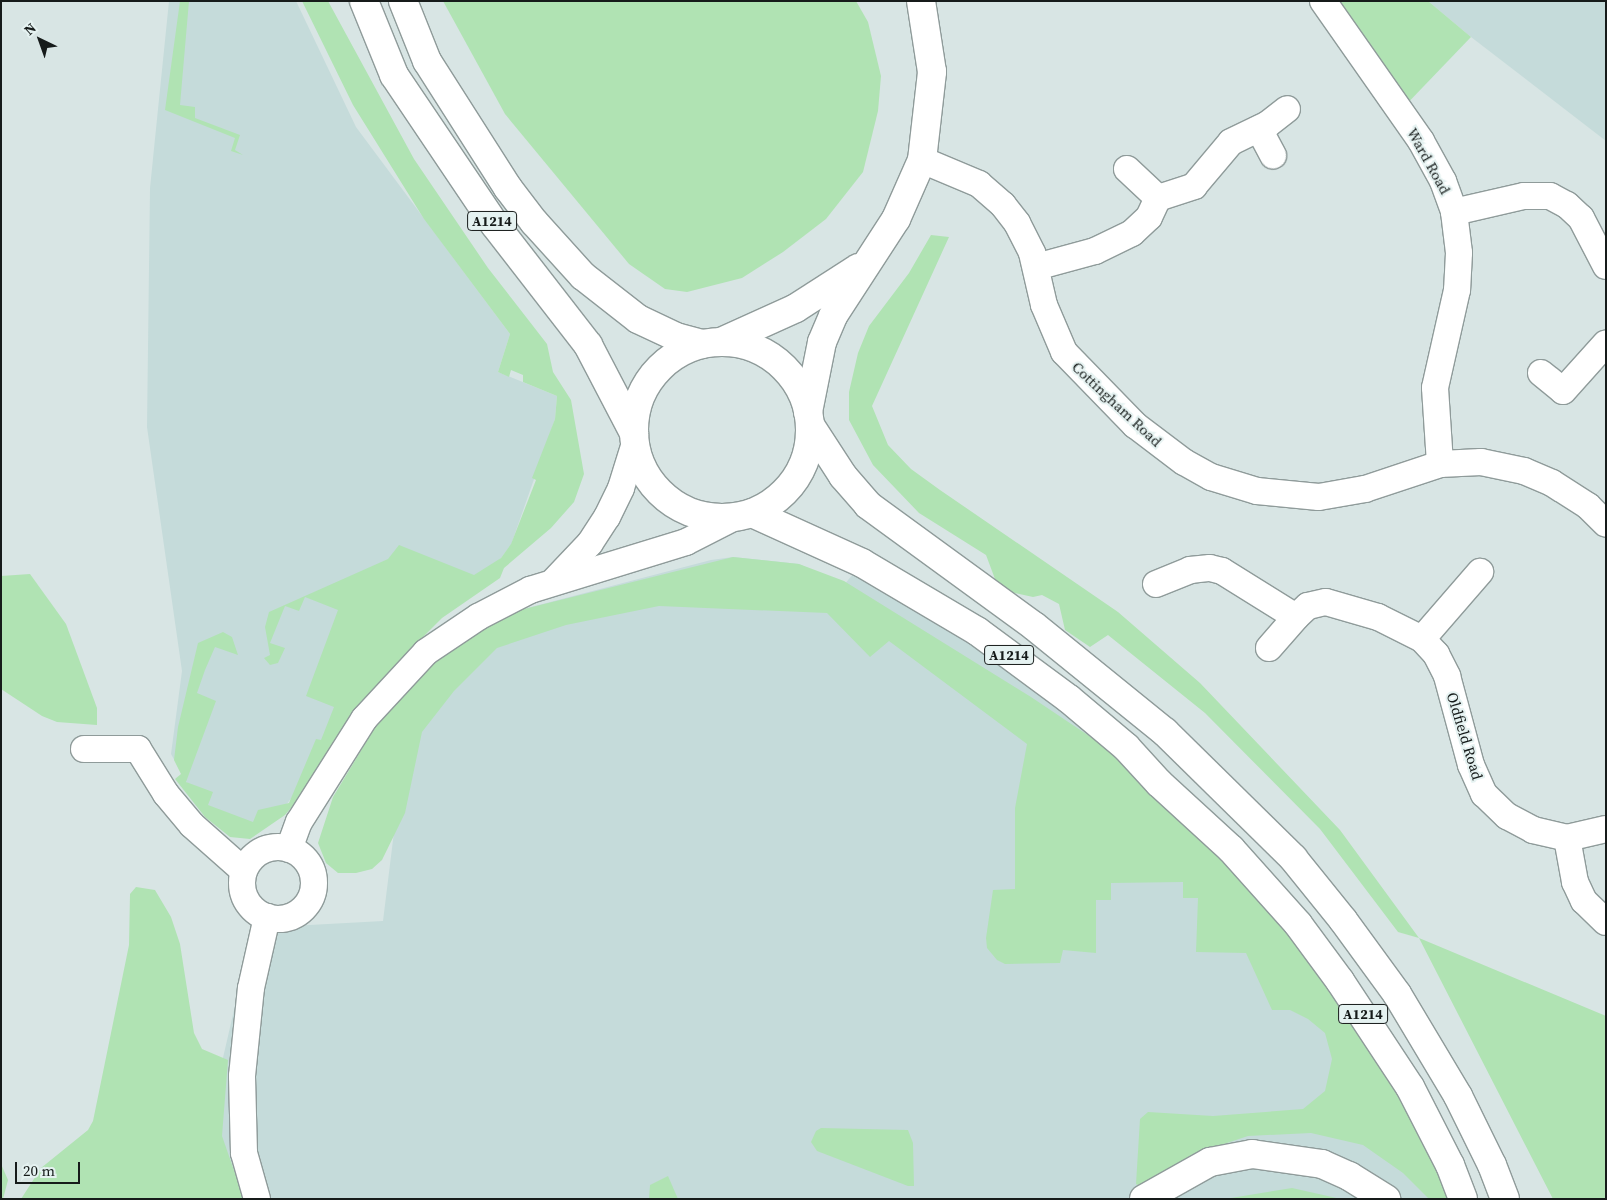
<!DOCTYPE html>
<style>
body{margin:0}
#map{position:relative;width:1607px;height:1200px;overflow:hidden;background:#d8e5e4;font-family:"Source Serif 4",serif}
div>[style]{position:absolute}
.built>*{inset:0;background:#c5dbda}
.green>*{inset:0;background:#b0e3b3}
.roads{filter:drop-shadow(1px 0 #8f9b9a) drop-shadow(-1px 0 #8f9b9a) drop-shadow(0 1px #8f9b9a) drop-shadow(0 -1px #8f9b9a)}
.street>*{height:26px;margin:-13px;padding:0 13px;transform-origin:13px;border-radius:13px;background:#fff}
.street>.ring{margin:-13px;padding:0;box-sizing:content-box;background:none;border:26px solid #fff;border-radius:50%}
.secondary>*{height:28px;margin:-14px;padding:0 14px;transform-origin:14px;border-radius:14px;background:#fff}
.primary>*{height:28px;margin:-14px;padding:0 14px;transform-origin:14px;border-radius:14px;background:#fff}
.primary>.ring{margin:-14px;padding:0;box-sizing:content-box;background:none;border:28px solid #fff;border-radius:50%}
span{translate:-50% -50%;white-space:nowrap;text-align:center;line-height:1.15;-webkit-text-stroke:4px #e5f2f1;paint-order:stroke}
.shield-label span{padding:1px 4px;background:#e5f2f1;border:1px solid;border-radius:4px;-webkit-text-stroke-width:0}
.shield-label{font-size:14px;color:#161b1a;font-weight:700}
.street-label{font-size:15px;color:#161b1a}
.frame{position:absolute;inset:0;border:2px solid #161b1a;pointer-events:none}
.north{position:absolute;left:15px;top:15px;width:50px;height:50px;-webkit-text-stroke:4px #e5f2f1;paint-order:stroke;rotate:318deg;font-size:14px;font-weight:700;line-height:20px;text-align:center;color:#161b1a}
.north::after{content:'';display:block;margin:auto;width:18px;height:22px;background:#161b1a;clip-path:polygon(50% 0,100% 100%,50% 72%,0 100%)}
.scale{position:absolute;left:15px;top:1162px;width:65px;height:22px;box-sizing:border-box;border:2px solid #161b1a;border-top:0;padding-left:6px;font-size:15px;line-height:18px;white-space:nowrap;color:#161b1a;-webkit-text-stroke:4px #e5f2f1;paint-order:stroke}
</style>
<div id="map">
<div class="built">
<div style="clip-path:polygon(169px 1px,296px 1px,356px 127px,510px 334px,498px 372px,557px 396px,555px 419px,511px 545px,501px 558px,383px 670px,306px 780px,277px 816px,254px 833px,202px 810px,171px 754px,182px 671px,147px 427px,150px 188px)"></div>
<div style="clip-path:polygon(1428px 1px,1606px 1px,1606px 141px,1471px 37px)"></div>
<div style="clip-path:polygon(733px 557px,799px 564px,844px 585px,862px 563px,1126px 747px,1462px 1199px,209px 1199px,222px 1062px,253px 928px,383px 921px,394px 832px,398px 750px,512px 612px,711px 560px)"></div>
</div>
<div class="green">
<div style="clip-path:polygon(180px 1px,189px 1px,180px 105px,195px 107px,195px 118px,240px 135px,235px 150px,243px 155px,231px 151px,235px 138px,165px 110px)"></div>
<div style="clip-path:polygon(302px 1px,328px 1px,414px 159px,488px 268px,547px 344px,553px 372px,571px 400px,584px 474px,574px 502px,551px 528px,504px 568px,500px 578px,442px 618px,408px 652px,373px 689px,312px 783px,285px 815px,250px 839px,230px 837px,205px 817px,175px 779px,181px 774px,174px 760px,178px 727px,198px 643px,223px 632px,232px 637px,238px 655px,215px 647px,205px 670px,197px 693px,216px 701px,186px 782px,213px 792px,208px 805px,253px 822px,258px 810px,289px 803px,316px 739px,321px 740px,334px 707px,306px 696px,338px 610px,305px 597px,299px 611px,285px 606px,270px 643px,285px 648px,278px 663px,270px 665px,264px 658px,270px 655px,265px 627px,269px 612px,388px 559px,399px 545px,474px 575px,501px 558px,511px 544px,536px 480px,532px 478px,555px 419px,557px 396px,523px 382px,523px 375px,511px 370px,509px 377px,498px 372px,510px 334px,424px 219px,353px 105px)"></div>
<div style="clip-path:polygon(443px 1px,856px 1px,868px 22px,881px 76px,878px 111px,863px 172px,826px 219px,783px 252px,742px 278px,687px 292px,665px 289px,629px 264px,505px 114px)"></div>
<div style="clip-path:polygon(1323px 1px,1428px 1px,1471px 37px,1400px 111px)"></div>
<div style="clip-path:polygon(931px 235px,949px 237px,872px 406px,888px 445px,911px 469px,940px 490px,1118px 612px,1200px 683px,1340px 830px,1419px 938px,1606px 1016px,1606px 1199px,1553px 1199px,1419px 938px,1398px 932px,1320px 829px,1205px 713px,1108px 635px,1090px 647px,1065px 630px,1059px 604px,1042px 595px,1033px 597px,1006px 591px,995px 579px,986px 555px,919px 513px,873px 465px,849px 420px,849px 392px,858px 353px,869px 326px,909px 273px)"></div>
<div style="clip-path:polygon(733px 557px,799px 564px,844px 581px,1031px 697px,1122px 758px,1187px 817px,1297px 936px,1395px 1078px,1457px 1199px,1429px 1199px,1403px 1173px,1363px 1145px,1311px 1133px,1248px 1136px,1191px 1155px,1142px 1187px,1136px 1184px,1140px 1119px,1148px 1112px,1213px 1116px,1303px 1109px,1325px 1091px,1332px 1059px,1325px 1033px,1308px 1019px,1290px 1010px,1272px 1010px,1246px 953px,1196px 952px,1198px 898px,1183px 898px,1183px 882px,1111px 883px,1111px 900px,1096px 900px,1096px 953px,1063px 950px,1060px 963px,1005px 964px,997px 960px,987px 948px,986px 938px,993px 890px,1015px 889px,1015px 808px,1027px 744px,889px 641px,870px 657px,827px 613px,659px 606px,566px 625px,497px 648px,454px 691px,422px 732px,405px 813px,382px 860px,372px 869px,356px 873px,338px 873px,326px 863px,318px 843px,333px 797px,374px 729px,414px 679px,453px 648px,512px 612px)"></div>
<div style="clip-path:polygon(30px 574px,66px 624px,97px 708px,97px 725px,57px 722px,42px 716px,1px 689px,1px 576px)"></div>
<div style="clip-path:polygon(136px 887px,155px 890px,171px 917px,180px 944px,194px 1033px,202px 1049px,228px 1060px,222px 1136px,244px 1199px,21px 1199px,41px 1168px,88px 1130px,93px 1121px,129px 945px,130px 894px)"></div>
<div style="clip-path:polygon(821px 1128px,908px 1130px,913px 1143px,914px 1186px,908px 1186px,817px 1151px,811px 1142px,816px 1131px)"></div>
<div style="clip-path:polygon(1px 1164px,8px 1180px,3px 1199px,1px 1199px)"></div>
<div style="clip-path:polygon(668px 1176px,678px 1199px,649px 1199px,650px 1185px)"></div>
<div style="clip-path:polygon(1292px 1188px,1341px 1199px,1229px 1199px,1231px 1198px)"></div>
</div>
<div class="roads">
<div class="street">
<div style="left:1323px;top:1px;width:171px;rotate:55deg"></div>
<div style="left:1421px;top:141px;width:46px;rotate:61.2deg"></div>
<div style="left:1443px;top:181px;width:33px;rotate:70deg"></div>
<div style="left:1454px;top:212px;width:41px;rotate:83deg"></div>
<div style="left:1459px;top:253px;width:37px;rotate:93deg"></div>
<div style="left:1457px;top:290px;width:100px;rotate:102.7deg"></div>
<div style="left:1435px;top:388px;width:76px;rotate:86.2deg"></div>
<div style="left:1259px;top:129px;width:30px;rotate:62deg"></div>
<div style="left:922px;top:160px;width:62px;rotate:22.8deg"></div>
<div style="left:979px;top:184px;width:32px;rotate:41deg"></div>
<div style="left:1003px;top:205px;width:23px;rotate:52deg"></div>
<div style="left:1017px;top:223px;width:34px;rotate:63deg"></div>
<div style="left:1032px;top:253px;width:53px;rotate:77deg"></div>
<div style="left:1044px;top:305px;width:51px;rotate:66.9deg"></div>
<div style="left:1064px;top:352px;width:102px;rotate:45.8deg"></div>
<div style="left:1135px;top:425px;width:61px;rotate:37.1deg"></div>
<div style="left:1184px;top:462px;width:31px;rotate:29deg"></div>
<div style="left:1211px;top:477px;width:48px;rotate:16.9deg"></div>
<div style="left:1257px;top:491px;width:62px;rotate:5.5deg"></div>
<div style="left:1319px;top:497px;width:47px;rotate:-9.9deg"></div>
<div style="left:1365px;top:489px;width:79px;rotate:-18.4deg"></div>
<div style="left:1440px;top:464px;width:41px;rotate:-2.8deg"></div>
<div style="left:1481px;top:462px;width:44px;rotate:11.8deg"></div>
<div style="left:1524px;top:471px;width:30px;rotate:23deg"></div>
<div style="left:1552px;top:483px;width:43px;rotate:32.6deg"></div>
<div style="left:1588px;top:506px;width:25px;rotate:45deg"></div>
<div style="left:1127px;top:169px;width:42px;rotate:43.1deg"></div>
<div style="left:1454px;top:212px;width:72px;rotate:-12.9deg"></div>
<div style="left:1524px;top:196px;width:26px"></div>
<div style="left:1550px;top:196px;width:19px;rotate:28deg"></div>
<div style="left:1567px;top:205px;width:19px;rotate:43deg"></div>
<div style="left:1581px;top:218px;width:54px;rotate:62.5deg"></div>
<div style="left:1036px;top:267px;width:61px;rotate:-15.2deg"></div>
<div style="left:1095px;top:251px;width:41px;rotate:-25.9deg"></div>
<div style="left:1132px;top:233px;width:23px;rotate:-43deg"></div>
<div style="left:1149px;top:217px;width:21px;rotate:-65deg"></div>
<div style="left:1158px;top:198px;width:38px;rotate:-18deg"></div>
<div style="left:1194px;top:186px;width:57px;rotate:-49.9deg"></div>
<div style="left:1231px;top:142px;width:41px;rotate:-25.9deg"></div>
<div style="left:1268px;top:124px;width:24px;rotate:-38deg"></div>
<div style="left:1541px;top:373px;width:28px;rotate:39deg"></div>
<div style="left:1563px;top:391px;width:64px;rotate:-48.1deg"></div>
<div style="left:554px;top:581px;width:52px;rotate:-46.5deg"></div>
<div style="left:590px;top:543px;width:31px;rotate:-57deg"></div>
<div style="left:607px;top:517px;width:32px;rotate:-64deg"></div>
<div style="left:621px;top:488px;width:47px;rotate:-72.7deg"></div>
<div style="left:1156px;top:584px;width:37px;rotate:-22deg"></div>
<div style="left:1190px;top:570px;width:20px;rotate:-6deg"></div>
<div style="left:1210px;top:568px;width:12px;rotate:14deg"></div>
<div style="left:1222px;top:571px;width:87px;rotate:31.9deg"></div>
<div style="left:1296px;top:617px;width:16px;rotate:-43deg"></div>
<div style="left:1308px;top:606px;width:18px;rotate:-13deg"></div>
<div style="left:1326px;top:602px;width:54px;rotate:16.1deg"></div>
<div style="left:1378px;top:617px;width:49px;rotate:26.6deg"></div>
<div style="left:1422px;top:639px;width:21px;rotate:47deg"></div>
<div style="left:1436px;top:654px;width:25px;rotate:63deg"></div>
<div style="left:1447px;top:676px;width:92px;rotate:74.9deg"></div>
<div style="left:1471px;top:765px;width:32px;rotate:66deg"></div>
<div style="left:1484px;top:794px;width:32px;rotate:44deg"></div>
<div style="left:1507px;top:816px;width:30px;rotate:28deg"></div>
<div style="left:1533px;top:830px;width:35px;rotate:13deg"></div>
<div style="left:1567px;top:838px;width:40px;rotate:-13deg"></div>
<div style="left:1422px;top:639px;width:89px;rotate:-49.1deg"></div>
<div style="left:1269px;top:648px;width:41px;rotate:-48.9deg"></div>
<div style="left:84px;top:749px;width:54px"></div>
<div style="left:138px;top:749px;width:53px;rotate:58.1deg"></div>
<div style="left:166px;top:794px;width:40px;rotate:50deg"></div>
<div style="left:192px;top:825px;width:69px;rotate:41.5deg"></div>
<div style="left:1567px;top:838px;width:45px;rotate:79.7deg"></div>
<div style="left:1575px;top:882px;width:21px;rotate:65deg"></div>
<div style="left:1584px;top:901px;width:30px;rotate:44deg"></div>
<div class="ring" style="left:242px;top:847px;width:46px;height:46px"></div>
<div style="left:289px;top:849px;width:29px;rotate:-70deg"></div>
<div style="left:299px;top:822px;width:122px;rotate:-57.7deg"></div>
<div style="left:364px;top:719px;width:91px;rotate:-47.2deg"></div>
<div style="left:426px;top:652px;width:63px;rotate:-33.9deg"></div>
<div style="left:478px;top:617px;width:59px;rotate:-27.4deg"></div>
<div style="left:530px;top:590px;width:163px;rotate:-17.1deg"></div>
<div style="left:686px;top:542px;width:55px;rotate:-27deg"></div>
<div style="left:257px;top:1199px;width:48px;rotate:-105.8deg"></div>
<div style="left:244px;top:1153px;width:77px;rotate:-91.5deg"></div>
<div style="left:242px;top:1076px;width:88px;rotate:-84.2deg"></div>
<div style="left:251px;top:988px;width:73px;rotate:-77.3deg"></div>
</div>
<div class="secondary">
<div style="left:721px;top:342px;width:82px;rotate:-24.4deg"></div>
<div style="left:796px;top:308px;width:74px;rotate:-32.8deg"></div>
<div style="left:808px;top:412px;width:71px;rotate:-78.7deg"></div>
<div style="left:822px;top:342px;width:28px;rotate:-67deg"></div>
<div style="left:833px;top:316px;width:116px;rotate:-57deg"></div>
<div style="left:896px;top:219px;width:64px;rotate:-66.2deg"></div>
<div style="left:922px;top:160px;width:89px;rotate:-83.5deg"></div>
<div style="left:932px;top:72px;width:72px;rotate:-98.8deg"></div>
</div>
<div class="primary">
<div style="left:364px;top:1px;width:80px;rotate:67.9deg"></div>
<div style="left:394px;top:75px;width:181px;rotate:56deg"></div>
<div style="left:495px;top:225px;width:152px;rotate:52.2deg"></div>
<div style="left:588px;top:345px;width:99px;rotate:62.4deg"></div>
<div style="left:403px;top:1px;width:65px;rotate:68.2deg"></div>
<div style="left:427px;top:61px;width:151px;rotate:57.5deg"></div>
<div style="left:508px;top:188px;width:43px;rotate:52.6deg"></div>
<div style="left:534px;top:222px;width:73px;rotate:47.8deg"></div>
<div style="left:583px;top:276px;width:70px;rotate:38deg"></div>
<div style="left:638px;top:319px;width:42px;rotate:25.3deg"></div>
<div style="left:676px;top:337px;width:27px;rotate:15deg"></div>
<div class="ring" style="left:634px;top:342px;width:148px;height:148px"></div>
<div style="left:810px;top:425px;width:61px;rotate:57.1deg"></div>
<div style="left:843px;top:476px;width:38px;rotate:49deg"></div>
<div style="left:868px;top:505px;width:205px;rotate:36.1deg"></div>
<div style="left:1034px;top:626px;width:169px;rotate:39deg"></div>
<div style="left:1165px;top:732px;width:180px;rotate:44.5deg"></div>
<div style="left:1293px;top:858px;width:80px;rotate:51.1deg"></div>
<div style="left:1343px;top:920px;width:92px;rotate:53.9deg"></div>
<div style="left:1397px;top:994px;width:119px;rotate:59.1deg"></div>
<div style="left:1458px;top:1096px;width:77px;rotate:63.8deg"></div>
<div style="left:1492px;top:1165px;width:36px;rotate:69deg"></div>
<div style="left:752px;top:513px;width:121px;rotate:24.4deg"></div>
<div style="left:862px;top:563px;width:134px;rotate:30.6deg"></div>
<div style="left:977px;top:631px;width:114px;rotate:36.5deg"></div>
<div style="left:1069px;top:699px;width:75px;rotate:40.1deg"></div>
<div style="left:1126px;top:747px;width:49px;rotate:47.5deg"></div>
<div style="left:1159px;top:783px;width:98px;rotate:42.5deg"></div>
<div style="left:1231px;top:849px;width:101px;rotate:48.2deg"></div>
<div style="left:1298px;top:924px;width:71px;rotate:53.6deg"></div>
<div style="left:1340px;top:981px;width:127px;rotate:56.6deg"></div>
<div style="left:1410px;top:1087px;width:88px;rotate:62.9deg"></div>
<div style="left:1450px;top:1165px;width:36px;rotate:69deg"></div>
<div style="left:1144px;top:1199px;width:76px;rotate:-29.3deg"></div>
<div style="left:1210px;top:1162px;width:43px;rotate:-10.8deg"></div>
<div style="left:1252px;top:1154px;width:71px;rotate:8.1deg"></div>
<div style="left:1322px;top:1164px;width:30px;rotate:24deg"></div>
<div style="left:1349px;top:1176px;width:44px;rotate:31.9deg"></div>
</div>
</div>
<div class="shield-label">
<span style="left:492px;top:221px">A1214</span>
<span style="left:1009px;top:655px">A1214</span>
<span style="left:1363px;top:1014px">A1214</span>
</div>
<div class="street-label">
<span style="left:1429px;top:161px;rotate:61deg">Ward Road</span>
<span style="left:1117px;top:404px;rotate:43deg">Cottingham Road</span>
<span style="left:1465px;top:736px;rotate:73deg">Oldfield Road</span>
</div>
<div class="frame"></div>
<div class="north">N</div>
<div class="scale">20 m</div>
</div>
